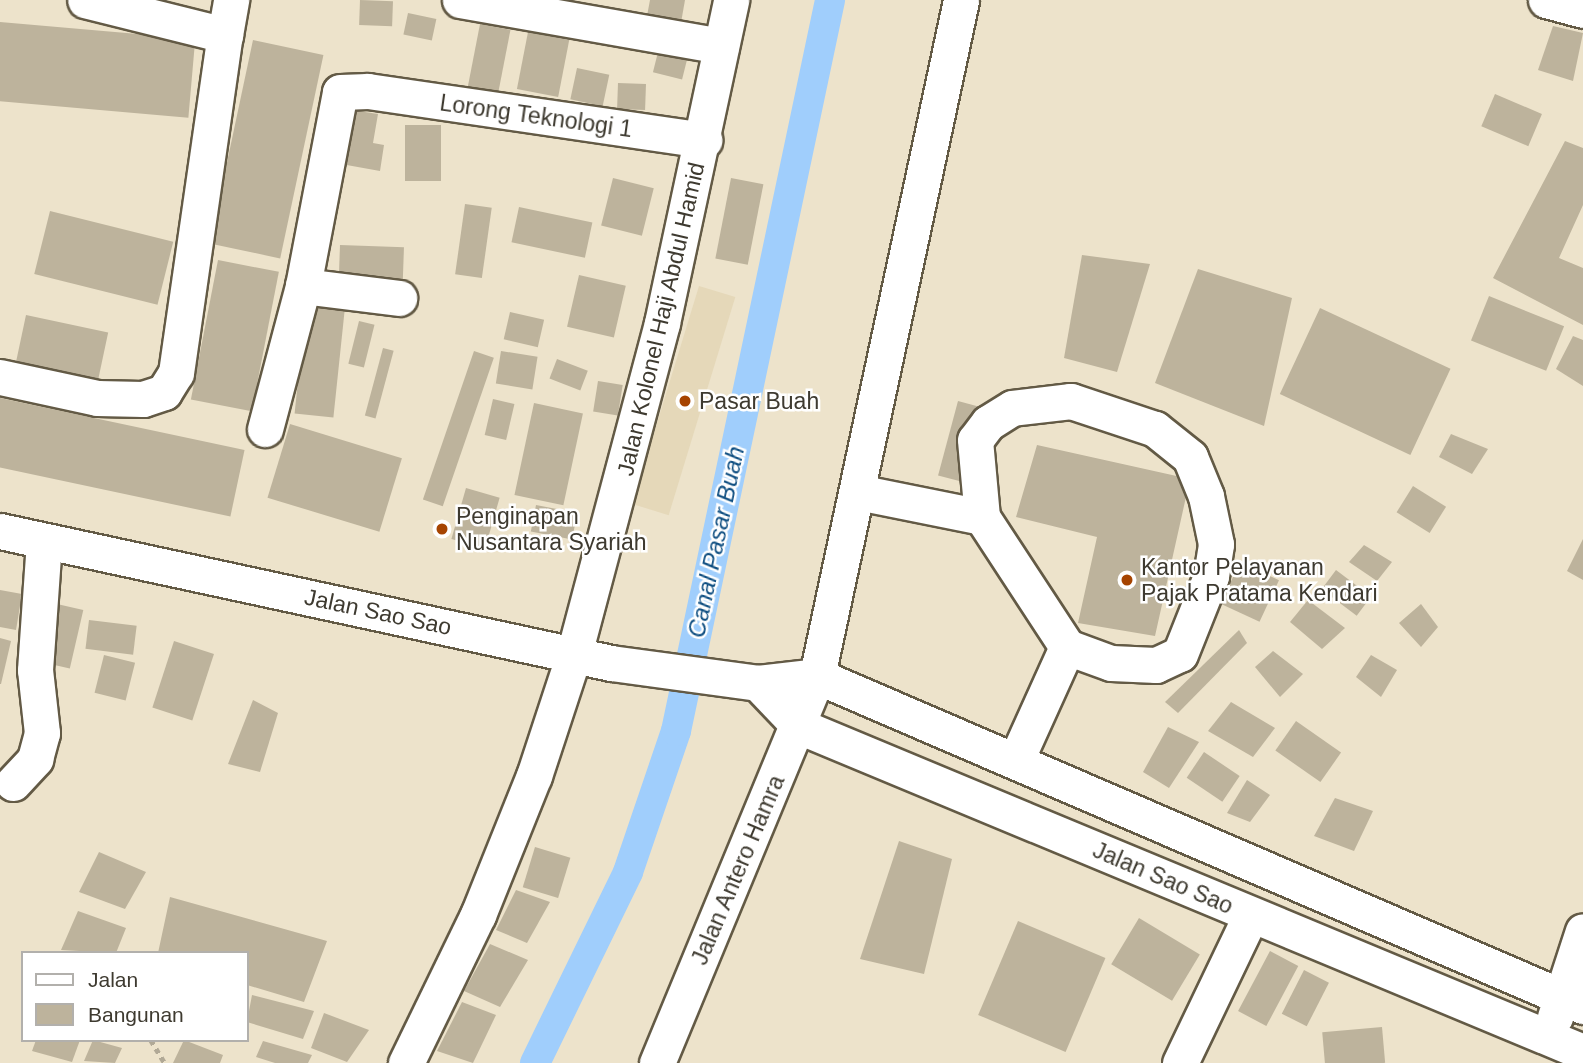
<!DOCTYPE html>
<style>
body{margin:0}
#map{position:relative;width:1583px;height:1063px;overflow:hidden;background:#ede3cb;font-family:Helvetica,sans-serif}
div>[style]{position:absolute}
.built>*{inset:0;background:#e5d8b9;transform-origin:0 0}
.canal>*{height:30px;margin:-15px;padding:0 15px;transform-origin:15px;border-radius:15px;background:#a0cefc}
.building>*{inset:0;background:#bdb39c;transform-origin:0 0}
.path>*{height:4.5px;margin-top:-2.25px;transform-origin:0;background:repeating-linear-gradient(90deg,#b1a996 0 5px,transparent 0 10px)}
.roads{filter:drop-shadow(2px 0 #635a45) drop-shadow(-2px 0 #635a45) drop-shadow(0 2px #635a45) drop-shadow(0 -2px #635a45)}
.minor>*{height:35px;margin:-17.5px;padding:0 17.5px;transform-origin:17.5px;border-radius:17.5px;background:#fff}
.dots>*{width:19px;height:19px;translate:-50% -50%;box-sizing:border-box;border:4px solid #fff;border-radius:50%}
span{translate:-50% -50%;white-space:nowrap;text-align:center;line-height:1.15;-webkit-text-stroke:5px #fff;paint-order:stroke}
.street-label{font-size:23px;color:#3e3a30}
.poi-label{font-size:23px;color:#3e3a30}
.left{translate:0 -50%;text-align:left}
.water-label{font-size:24px;color:#0e4e81;font-style:italic}
.legend{position:absolute;left:21px;top:951px;width:228px;height:91px;box-sizing:border-box;background:#fff;border:2px solid #b2b0ac;margin:0;padding:9px 12px;list-style:none;font-size:21px;color:#3e3a30}
.legend li{display:flex;align-items:center;gap:14px;height:35px}
.legend b{width:35px;border:2px solid #b2b0ac}
</style>
<div id="map">
<div class="built">
<div style="left:699px;top:286px;width:38px;height:228px;rotate:17deg"></div>
</div>
<div class="canal">
<div style="left:535px;top:1063px;width:212px;rotate:-64deg"></div>
<div style="left:628px;top:872px;width:149px;rotate:-71.2deg"></div>
<div style="left:676px;top:731px;width:747px;rotate:-78.1deg"></div>
</div>
<div class="building">
<div style="left:360px;top:0;width:33px;height:25px;rotate:2deg"></div>
<div style="clip-path:polygon(650px 0,685px 0,679px 34px,645px 27px)"></div>
<div style="left:408px;top:13px;width:29px;height:22px;rotate:12deg"></div>
<div style="left:0;top:22px;width:196px;height:79px;rotate:5deg"></div>
<div style="left:480px;top:24px;width:31px;height:66px;rotate:11deg"></div>
<div style="clip-path:polygon(1553px 26px,1583px 33px,1573px 81px,1538px 70px)"></div>
<div style="left:528px;top:32px;width:42px;height:58px;rotate:11deg"></div>
<div style="left:253px;top:40px;width:72px;height:208px;rotate:12deg"></div>
<div style="left:660px;top:44px;width:30px;height:29px;rotate:14deg"></div>
<div style="left:577px;top:68px;width:33px;height:32px;rotate:12deg"></div>
<div style="left:618px;top:83px;width:28px;height:26px;rotate:2deg"></div>
<div style="left:1495px;top:94px;width:51px;height:35px;rotate:23deg"></div>
<div style="clip-path:polygon(339px 108px,378px 114px,373px 143px,384px 145px,380px 171px,330px 162px)"></div>
<div style="left:405px;top:125px;width:36px;height:56px"></div>
<div style="clip-path:polygon(1565px 141px,1583px 148px,1583px 205px,1559px 258px,1583px 268px,1583px 325px,1493px 278px)"></div>
<div style="left:613px;top:178px;width:42px;height:49px;rotate:14deg"></div>
<div style="left:731px;top:178px;width:33px;height:82px;rotate:11deg"></div>
<div style="left:465px;top:204px;width:27px;height:71px;rotate:8deg"></div>
<div style="left:519px;top:207px;width:75px;height:36px;rotate:12deg"></div>
<div style="left:50px;top:211px;width:127px;height:65px;rotate:14deg"></div>
<div style="left:340px;top:245px;width:64px;height:37px;rotate:2deg"></div>
<div style="clip-path:polygon(1082px 255px,1150px 264px,1117px 372px,1064px 358px)"></div>
<div style="left:218px;top:260px;width:62px;height:142px;rotate:11deg"></div>
<div style="clip-path:polygon(1198px 269px,1292px 298px,1264px 426px,1155px 383px)"></div>
<div style="left:579px;top:275px;width:48px;height:53px;rotate:13deg"></div>
<div style="left:1489px;top:296px;width:81px;height:48px;rotate:22deg"></div>
<div style="left:306px;top:305px;width:39px;height:109px;rotate:6deg"></div>
<div style="left:1320px;top:308px;width:144px;height:95px;rotate:25deg"></div>
<div style="left:510px;top:312px;width:35px;height:28px;rotate:13deg"></div>
<div style="left:26px;top:315px;width:84px;height:49px;rotate:12deg"></div>
<div style="left:359px;top:321px;width:16px;height:44px;rotate:14deg"></div>
<div style="clip-path:polygon(1573px 336px,1583px 340px,1583px 386px,1556px 369px)"></div>
<div style="left:383px;top:348px;width:11px;height:70px;rotate:15deg"></div>
<div style="left:474px;top:351px;width:21px;height:157px;rotate:19deg"></div>
<div style="left:501px;top:351px;width:37px;height:33px;rotate:9deg"></div>
<div style="left:557px;top:359px;width:33px;height:21px;rotate:21deg"></div>
<div style="left:598px;top:381px;width:25px;height:31px;rotate:9deg"></div>
<div style="left:0;top:398px;width:250px;height:68px;rotate:12deg"></div>
<div style="left:493px;top:399px;width:22px;height:37px;rotate:13deg"></div>
<div style="left:958px;top:401px;width:23px;height:77px;rotate:15deg"></div>
<div style="left:534px;top:403px;width:50px;height:94px;rotate:12deg"></div>
<div style="left:290px;top:424px;width:117px;height:77px;rotate:17deg"></div>
<div style="clip-path:polygon(1451px 434px,1488px 449px,1472px 474px,1439px 457px)"></div>
<div style="clip-path:polygon(1037px 445px,1190px 479px,1155px 636px,1078px 623px,1097px 537px,1016px 517px)"></div>
<div style="left:1413px;top:486px;width:39px;height:31px;rotate:32deg"></div>
<div style="left:466px;top:488px;width:35px;height:53px;rotate:16deg"></div>
<div style="left:536px;top:505px;width:42px;height:27px;rotate:11deg"></div>
<div style="clip-path:polygon(1583px 539px,1583px 580px,1567px 571px)"></div>
<div style="clip-path:polygon(1364px 545px,1392px 562px,1377px 581px,1349px 562px)"></div>
<div style="left:1240px;top:562px;width:43px;height:46px;rotate:25deg"></div>
<div style="left:1336px;top:570px;width:44px;height:24px;rotate:37deg"></div>
<div style="clip-path:polygon(0 590px,22px 594px,16px 630px,0 627px)"></div>
<div style="clip-path:polygon(1308px 600px,1345px 628px,1322px 649px,1290px 622px)"></div>
<div style="left:57px;top:604px;width:27px;height:60px;rotate:13deg"></div>
<div style="clip-path:polygon(1421px 604px,1438px 627px,1421px 647px,1399px 623px)"></div>
<div style="left:89px;top:620px;width:48px;height:29px;rotate:7deg"></div>
<div style="clip-path:polygon(1239px 630px,1247px 643px,1178px 713px,1165px 702px)"></div>
<div style="clip-path:polygon(0 638px,11px 641px,1px 684px,0 684px)"></div>
<div style="left:174px;top:641px;width:42px;height:70px;rotate:18deg"></div>
<div style="clip-path:polygon(1273px 651px,1303px 674px,1280px 697px,1255px 667px)"></div>
<div style="left:104px;top:655px;width:32px;height:39px;rotate:14deg"></div>
<div style="clip-path:polygon(1371px 655px,1397px 670px,1381px 697px,1356px 677px)"></div>
<div style="clip-path:polygon(253px 700px,278px 713px,260px 772px,228px 764px)"></div>
<div style="clip-path:polygon(1231px 702px,1275px 728px,1253px 757px,1208px 731px)"></div>
<div style="left:1296px;top:721px;width:55px;height:36px;rotate:35deg"></div>
<div style="clip-path:polygon(1168px 727px,1199px 742px,1169px 788px,1143px 772px)"></div>
<div style="left:1204px;top:752px;width:43px;height:31px;rotate:34deg"></div>
<div style="clip-path:polygon(1247px 780px,1270px 795px,1250px 822px,1227px 813px)"></div>
<div style="clip-path:polygon(1335px 798px,1373px 811px,1354px 851px,1314px 836px)"></div>
<div style="clip-path:polygon(899px 841px,952px 859px,924px 974px,860px 959px)"></div>
<div style="left:535px;top:847px;width:37px;height:42px;rotate:17deg"></div>
<div style="clip-path:polygon(99px 852px,146px 872px,125px 909px,79px 892px)"></div>
<div style="clip-path:polygon(516px 890px,550px 902px,527px 943px,496px 930px)"></div>
<div style="clip-path:polygon(170px 897px,327px 941px,304px 1002px,247px 985px,247px 953px,158px 953px)"></div>
<div style="clip-path:polygon(78px 911px,126px 928px,116px 953px,61px 950px)"></div>
<div style="left:1139px;top:918px;width:71px;height:54px;rotate:31deg"></div>
<div style="left:1018px;top:921px;width:95px;height:102px;rotate:23deg"></div>
<div style="clip-path:polygon(490px 944px,528px 960px,500px 1007px,464px 991px)"></div>
<div style="left:1270px;top:951px;width:32px;height:68px;rotate:28deg"></div>
<div style="left:1304px;top:970px;width:28px;height:49px;rotate:27deg"></div>
<div style="clip-path:polygon(252px 995px,314px 1011px,303px 1039px,247px 1022px)"></div>
<div style="clip-path:polygon(462px 1002px,496px 1015px,473px 1063px,437px 1051px)"></div>
<div style="clip-path:polygon(324px 1013px,369px 1030px,347px 1062px,311px 1048px)"></div>
<div style="left:1382px;top:1027px;width:36px;height:60px;rotate:85deg"></div>
<div style="clip-path:polygon(36px 1040px,80px 1040px,72px 1062px,32px 1051px)"></div>
<div style="clip-path:polygon(93px 1040px,122px 1048px,115px 1063px,84px 1061px)"></div>
<div style="clip-path:polygon(184px 1040px,223px 1055px,220px 1063px,173px 1063px)"></div>
<div style="clip-path:polygon(263px 1041px,312px 1055px,308px 1063px,275px 1063px,256px 1057px)"></div>
</div>
<div class="path">
<div style="left:151px;top:1040px;width:27px;rotate:59deg"></div>
</div>
<div class="roads">
<div class="minor">
<div style="left:460px;top:0;width:265px;rotate:10deg"></div>
<div style="left:1546px;top:0;width:38px;rotate:15deg"></div>
<div style="left:225px;top:35px;width:36px;rotate:-80deg"></div>
<div style="left:303px;top:286px;width:97px;rotate:7.1deg"></div>
<div style="left:0;top:377px;width:99px;rotate:12.2deg"></div>
<div style="left:97px;top:398px;width:46px;rotate:1.2deg"></div>
<div style="left:143px;top:399px;width:22px;rotate:-18deg"></div>
<div style="left:164px;top:392px;width:22px;rotate:-58deg"></div>
<div style="left:176px;top:373px;width:342px;rotate:-81.8deg"></div>
<div style="left:225px;top:35px;width:144px;rotate:-166deg"></div>
<div style="left:265px;top:429px;width:148px;rotate:-75.1deg"></div>
<div style="left:303px;top:286px;width:197px;rotate:-79.2deg"></div>
<div style="left:340px;top:92px;width:28px;rotate:-2deg"></div>
<div style="left:368px;top:91px;width:340px;rotate:8.3deg"></div>
<div style="left:858px;top:492px;width:126px;rotate:11.4deg"></div>
<div style="left:0;top:531px;width:625px;rotate:12.19deg"></div>
<div style="left:611px;top:663px;width:148px;rotate:7.7deg"></div>
<div style="left:758px;top:683px;width:59px;rotate:-6.8deg"></div>
<div style="left:817px;top:676px;width:834px;rotate:23.31deg"></div>
<div style="left:758px;top:683px;width:59px;rotate:46.4deg"></div>
<div style="left:799px;top:726px;width:849px;rotate:22.58deg"></div>
<div style="left:1016px;top:760px;width:124px;rotate:-65.7deg"></div>
<div style="left:1067px;top:647px;width:47px;rotate:20deg"></div>
<div style="left:1111px;top:663px;width:45px;rotate:2.5deg"></div>
<div style="left:1156px;top:665px;width:26px;rotate:-25deg"></div>
<div style="left:1180px;top:654px;width:84px;rotate:-68.3deg"></div>
<div style="left:1211px;top:576px;width:32px;rotate:-81deg"></div>
<div style="left:1216px;top:544px;width:49px;rotate:-101.8deg"></div>
<div style="left:1206px;top:496px;width:42px;rotate:-112.3deg"></div>
<div style="left:1190px;top:457px;width:45px;rotate:-141.3deg"></div>
<div style="left:1155px;top:429px;width:89px;rotate:-161.6deg"></div>
<div style="left:1071px;top:401px;width:59px;rotate:173.2deg"></div>
<div style="left:1012px;top:408px;width:28px;rotate:148deg"></div>
<div style="left:988px;top:423px;width:21px;rotate:127deg"></div>
<div style="left:975px;top:440px;width:77px;rotate:84.8deg"></div>
<div style="left:982px;top:517px;width:155px;rotate:56.8deg"></div>
<div style="left:13px;top:783px;width:33px;rotate:-47deg"></div>
<div style="left:35px;top:759px;width:27px;rotate:-75deg"></div>
<div style="left:42px;top:733px;width:63px;rotate:-96.3deg"></div>
<div style="left:35px;top:670px;width:129px;rotate:-86deg"></div>
<div style="left:1555px;top:1017px;width:90px;rotate:-72deg"></div>
<div style="left:406px;top:1063px;width:165px;rotate:-64.1deg"></div>
<div style="left:478px;top:915px;width:150px;rotate:-68.1deg"></div>
<div style="left:534px;top:776px;width:128px;rotate:-71.8deg"></div>
<div style="left:574px;top:654px;width:342px;rotate:-75.1deg"></div>
<div style="left:662px;top:323px;width:330px;rotate:-77.9deg"></div>
<div style="left:657px;top:1063px;width:419px;rotate:-67.5deg"></div>
<div style="left:817px;top:676px;width:691px;rotate:-77.97deg"></div>
<div style="left:1180px;top:1063px;width:164px;rotate:-64.4deg"></div>
</div>
</div>
<div class="dots">
<div style="left:685px;top:401px;background:#a64401"></div>
<div style="left:442px;top:529px;background:#a64401"></div>
<div style="left:1127px;top:580px;background:#a64401"></div>
</div>
<div class="street-label">
<span style="left:536px;top:116px;rotate:8deg">Lorong Teknologi 1</span>
<span style="left:661px;top:319px;rotate:-77deg">Jalan Kolonel Haji Abdul Hamid</span>
<span style="left:378px;top:612px;rotate:12deg">Jalan Sao Sao</span>
<span style="left:738px;top:870px;rotate:-67deg">Jalan Antero Hamra</span>
<span style="left:1163px;top:878px;rotate:23deg">Jalan Sao Sao</span>
</div>
<div class="poi-label">
<span class="left" style="left:699px;top:401px">Pasar Buah</span>
<span class="left" style="left:456px;top:529px">Penginapan<br>Nusantara Syariah</span>
<span class="left" style="left:1141px;top:580px">Kantor Pelayanan<br>Pajak Pratama Kendari</span>
</div>
<div class="water-label">
<span style="left:716px;top:542px;rotate:-78deg">Canal Pasar Buah</span>
</div>
<ul class="legend">
<li><b style="height:9px;background:#fff"></b>Jalan</li>
<li><b style="height:19px;background:#bdb39c"></b>Bangunan</li>
</ul>
</div>
